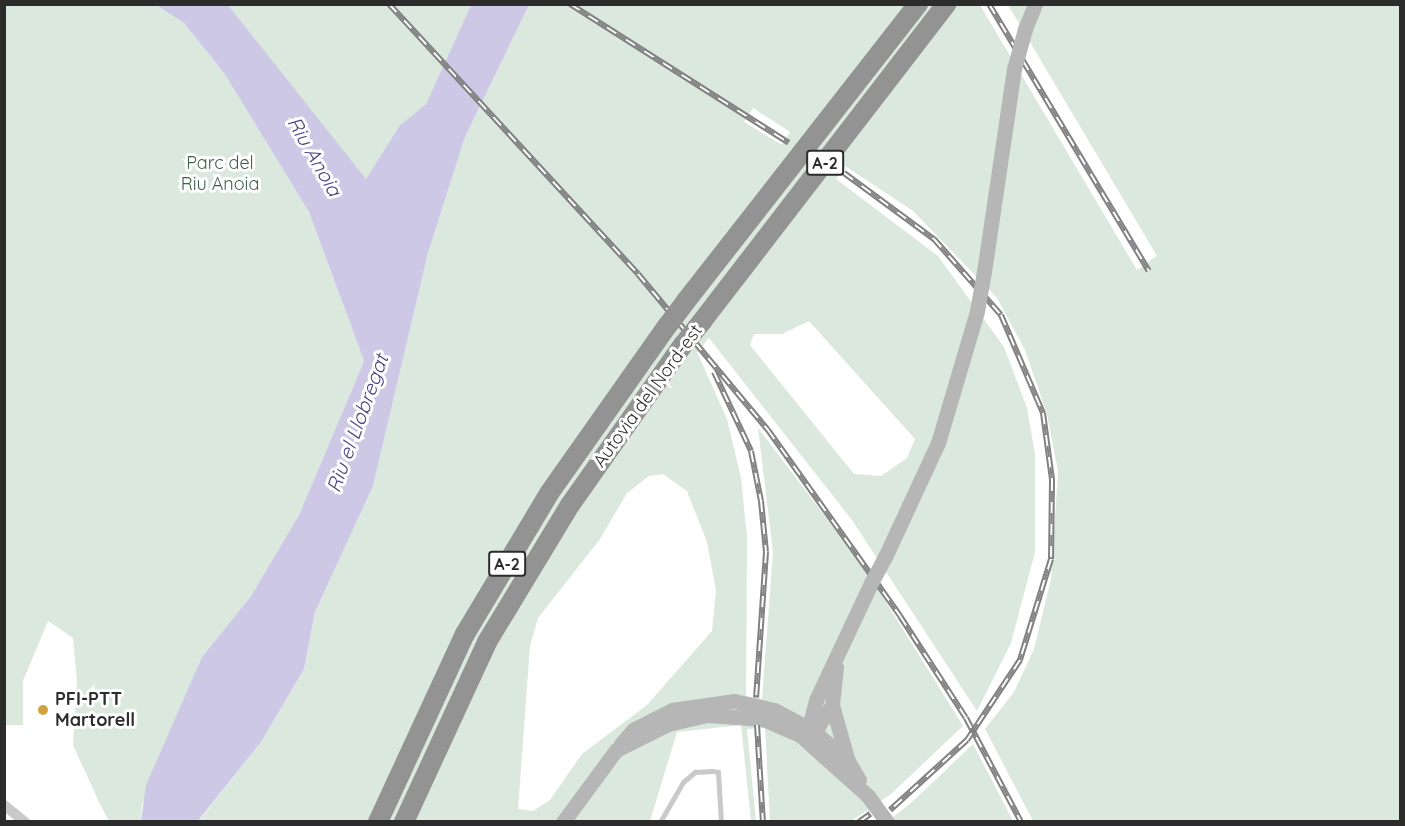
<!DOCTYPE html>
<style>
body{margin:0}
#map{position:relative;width:1405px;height:826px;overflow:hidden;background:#fff;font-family:Quicksand,sans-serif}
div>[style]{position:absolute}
.green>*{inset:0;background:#dae8dd}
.water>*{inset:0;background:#ccc8e6}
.service>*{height:5px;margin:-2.5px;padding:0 2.5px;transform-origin:2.5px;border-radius:2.5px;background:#c9c9c9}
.minor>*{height:10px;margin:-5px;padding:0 5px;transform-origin:5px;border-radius:5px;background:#c9c9c9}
.secondary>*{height:15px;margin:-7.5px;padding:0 7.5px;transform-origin:7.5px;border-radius:7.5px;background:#b6b6b6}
.motorway>*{height:20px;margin:-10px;padding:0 10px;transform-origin:10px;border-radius:10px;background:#939393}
.rail>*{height:6px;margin-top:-3px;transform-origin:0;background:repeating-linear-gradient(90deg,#fff 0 11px,#818181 0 22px);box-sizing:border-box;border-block:2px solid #818181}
.secondary-bridge>*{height:15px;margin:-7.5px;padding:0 7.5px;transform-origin:7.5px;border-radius:7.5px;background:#b6b6b6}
.motorway-bridge>*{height:20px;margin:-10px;padding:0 10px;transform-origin:10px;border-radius:10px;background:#939393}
.dots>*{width:16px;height:16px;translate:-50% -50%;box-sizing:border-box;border:3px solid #fff;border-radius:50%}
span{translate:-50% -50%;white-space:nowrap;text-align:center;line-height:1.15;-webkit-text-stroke:6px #fff;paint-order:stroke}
.shield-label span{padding:2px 4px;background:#fff;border:2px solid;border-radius:4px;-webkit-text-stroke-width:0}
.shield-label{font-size:16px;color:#2c2c2c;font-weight:700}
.park-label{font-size:18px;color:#3e6249}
.street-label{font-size:18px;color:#2c2c2c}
.poi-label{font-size:18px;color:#2c2c2c;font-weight:700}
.left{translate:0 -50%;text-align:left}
.water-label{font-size:20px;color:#4d4384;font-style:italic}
.frame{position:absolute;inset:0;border:6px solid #2c2c2c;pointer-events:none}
</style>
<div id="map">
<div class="green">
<div style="clip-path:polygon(4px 5px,156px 5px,184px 23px,224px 73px,309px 212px,364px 361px,299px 515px,251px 596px,202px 657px,142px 805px,141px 821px,109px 821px,99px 802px,73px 745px,77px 681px,73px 638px,48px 621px,23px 681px,23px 725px,5px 725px)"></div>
<div style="clip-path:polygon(228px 5px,471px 5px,426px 104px,400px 125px,366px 180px)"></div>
<div style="clip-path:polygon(evenodd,529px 5px,980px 5px,1137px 270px,1157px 256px,1008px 5px,1400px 5px,1400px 821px,1033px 821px,985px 729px,1014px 692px,1034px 649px,1051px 579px,1058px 472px,1047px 414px,1025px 350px,997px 298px,913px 211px,845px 166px,836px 179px,938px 256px,1004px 347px,1027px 408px,1035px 455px,1035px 552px,1011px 643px,977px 711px,852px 520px,709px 338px,697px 352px,727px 419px,741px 478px,747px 537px,746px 696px,762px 699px,773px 552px,758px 428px,866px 570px,963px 726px,891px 794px,851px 821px,770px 821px,765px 728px,747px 729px,756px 821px,751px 821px,741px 725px,677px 732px,650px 821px,198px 822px,261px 742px,304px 669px,315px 612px,373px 486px,428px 253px,465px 137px,529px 5px,753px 108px,790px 132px,782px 145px,744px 122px,753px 108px,529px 5px,809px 321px,915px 439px,907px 458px,881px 476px,854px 474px,750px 345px,754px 334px,782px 334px,809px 321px,529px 5px,663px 474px,687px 491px,707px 542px,716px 590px,712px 631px,647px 705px,582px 754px,550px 800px,533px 811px,518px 809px,530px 646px,538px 618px,600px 539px,627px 493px,649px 476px,663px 474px)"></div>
<div style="clip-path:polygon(973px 744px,1013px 821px,887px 822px,911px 803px)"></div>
</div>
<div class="water">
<div style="clip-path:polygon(156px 5px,228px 5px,366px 179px,400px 125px,426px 104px,471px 5px,529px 5px,465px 137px,428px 253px,373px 486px,315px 612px,304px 669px,261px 742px,198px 821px,141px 821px,146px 785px,202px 657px,251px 596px,299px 515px,364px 361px,309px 212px,224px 73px,184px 23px)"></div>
</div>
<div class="service">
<div style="left:660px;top:822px;width:46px;rotate:-60.1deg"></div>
<div style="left:683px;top:782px;width:16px;rotate:-40deg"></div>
<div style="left:695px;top:772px;width:17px;rotate:-3deg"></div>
<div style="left:712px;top:771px;width:6px;rotate:9deg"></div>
<div style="left:718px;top:772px;width:50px;rotate:86.6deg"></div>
</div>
<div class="minor">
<div style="left:4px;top:805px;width:27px;rotate:39deg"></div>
</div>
<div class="secondary">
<div style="left:1025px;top:29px;width:27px;rotate:-68deg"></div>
<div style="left:984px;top:272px;width:205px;rotate:-81.6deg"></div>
<div style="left:885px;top:557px;width:126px;rotate:-65.1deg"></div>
<div style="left:938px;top:443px;width:138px;rotate:-73.5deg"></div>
<div style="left:832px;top:705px;width:55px;rotate:74.2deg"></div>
<div style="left:805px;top:730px;width:14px;rotate:-17deg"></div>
<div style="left:818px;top:726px;width:25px;rotate:-56deg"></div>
<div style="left:832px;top:705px;width:38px;rotate:-84deg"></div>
<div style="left:815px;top:734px;width:12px;rotate:-114deg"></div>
<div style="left:810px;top:723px;width:24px;rotate:-75deg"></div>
<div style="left:816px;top:700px;width:129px;rotate:-64.8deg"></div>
<div style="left:621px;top:744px;width:18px;rotate:-49deg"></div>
<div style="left:633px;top:730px;width:44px;rotate:-27.1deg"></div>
<div style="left:672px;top:710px;width:63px;rotate:-8.3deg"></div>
<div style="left:734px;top:701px;width:41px;rotate:12.7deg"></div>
<div style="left:774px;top:710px;width:43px;rotate:27.8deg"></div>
<div style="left:812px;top:730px;width:48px;rotate:40.7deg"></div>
<div style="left:848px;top:761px;width:22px;rotate:60deg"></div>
<div style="left:563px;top:822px;width:89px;rotate:-53.6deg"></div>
<div style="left:616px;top:750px;width:58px;rotate:-26.6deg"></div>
<div style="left:668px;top:724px;width:40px;rotate:-13deg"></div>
<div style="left:707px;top:715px;width:56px;rotate:4.1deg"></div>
<div style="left:763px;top:719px;width:40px;rotate:23.4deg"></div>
<div style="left:800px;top:735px;width:91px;rotate:41.9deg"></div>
</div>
<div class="motorway">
<div style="left:686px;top:301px;width:377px;rotate:-52deg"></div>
<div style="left:703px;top:320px;width:399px;rotate:-52.4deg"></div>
<div style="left:378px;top:822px;width:207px;rotate:-65.2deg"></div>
<div style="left:465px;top:634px;width:165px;rotate:-59.1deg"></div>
<div style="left:550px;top:492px;width:204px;rotate:-54.8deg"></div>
<div style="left:404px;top:822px;width:198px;rotate:-65.2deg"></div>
<div style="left:487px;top:642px;width:160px;rotate:-58.8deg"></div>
<div style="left:570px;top:505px;width:196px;rotate:-54.8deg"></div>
</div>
<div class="rail">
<div style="left:389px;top:4px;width:367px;rotate:47.3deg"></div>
<div style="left:638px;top:274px;width:203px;rotate:50.2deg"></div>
<div style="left:768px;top:430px;width:228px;rotate:54.6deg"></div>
<div style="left:900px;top:616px;width:121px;rotate:57.1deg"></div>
<div style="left:966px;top:718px;width:118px;rotate:62.1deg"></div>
<div style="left:570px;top:4px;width:259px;rotate:32.4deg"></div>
<div style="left:989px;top:4px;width:311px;rotate:59.1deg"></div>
<div style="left:844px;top:173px;width:112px;rotate:36.3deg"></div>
<div style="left:934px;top:239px;width:101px;rotate:48.6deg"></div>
<div style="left:1001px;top:315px;width:107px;rotate:66.8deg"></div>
<div style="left:1043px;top:413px;width:68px;rotate:82.3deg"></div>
<div style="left:1052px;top:480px;width:79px;rotate:90.7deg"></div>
<div style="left:1051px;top:559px;width:106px;rotate:107.1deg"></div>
<div style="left:1020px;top:660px;width:96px;rotate:123.5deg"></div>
<div style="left:967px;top:740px;width:104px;rotate:137.7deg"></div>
<div style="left:714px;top:372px;width:87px;rotate:64.9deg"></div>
<div style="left:751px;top:451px;width:51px;rotate:78.7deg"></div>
<div style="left:761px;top:501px;width:51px;rotate:84.4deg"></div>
<div style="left:766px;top:552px;width:146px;rotate:93.9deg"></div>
<div style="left:757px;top:725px;width:97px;rotate:86.5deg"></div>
<div style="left:859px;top:822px;width:14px;rotate:-36deg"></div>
</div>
<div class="secondary-bridge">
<div style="left:1014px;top:69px;width:41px;rotate:-74.6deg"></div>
<div style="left:977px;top:311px;width:40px;rotate:-80deg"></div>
<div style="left:871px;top:583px;width:30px;rotate:-62deg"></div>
<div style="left:868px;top:796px;width:32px;rotate:54deg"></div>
</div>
<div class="motorway-bridge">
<div style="left:668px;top:325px;width:30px;rotate:-53deg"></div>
<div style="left:683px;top:345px;width:32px;rotate:-51deg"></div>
</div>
<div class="dots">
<div style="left:43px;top:710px;background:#d1a33f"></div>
</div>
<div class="shield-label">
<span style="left:825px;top:163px">A-2</span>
<span style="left:507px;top:564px">A-2</span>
</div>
<div class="park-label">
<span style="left:220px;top:174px">Parc del<br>Riu Anoia</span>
</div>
<div class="street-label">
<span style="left:648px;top:396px;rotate:-54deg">Autovia del Nord-est</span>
</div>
<div class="poi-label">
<span class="left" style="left:55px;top:710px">PFI-PTT<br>Martorell</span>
</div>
<div class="water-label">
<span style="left:315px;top:156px;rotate:60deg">Riu Anoia</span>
<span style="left:357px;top:423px;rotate:-70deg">Riu el Llobregat</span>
</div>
<div class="frame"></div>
</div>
